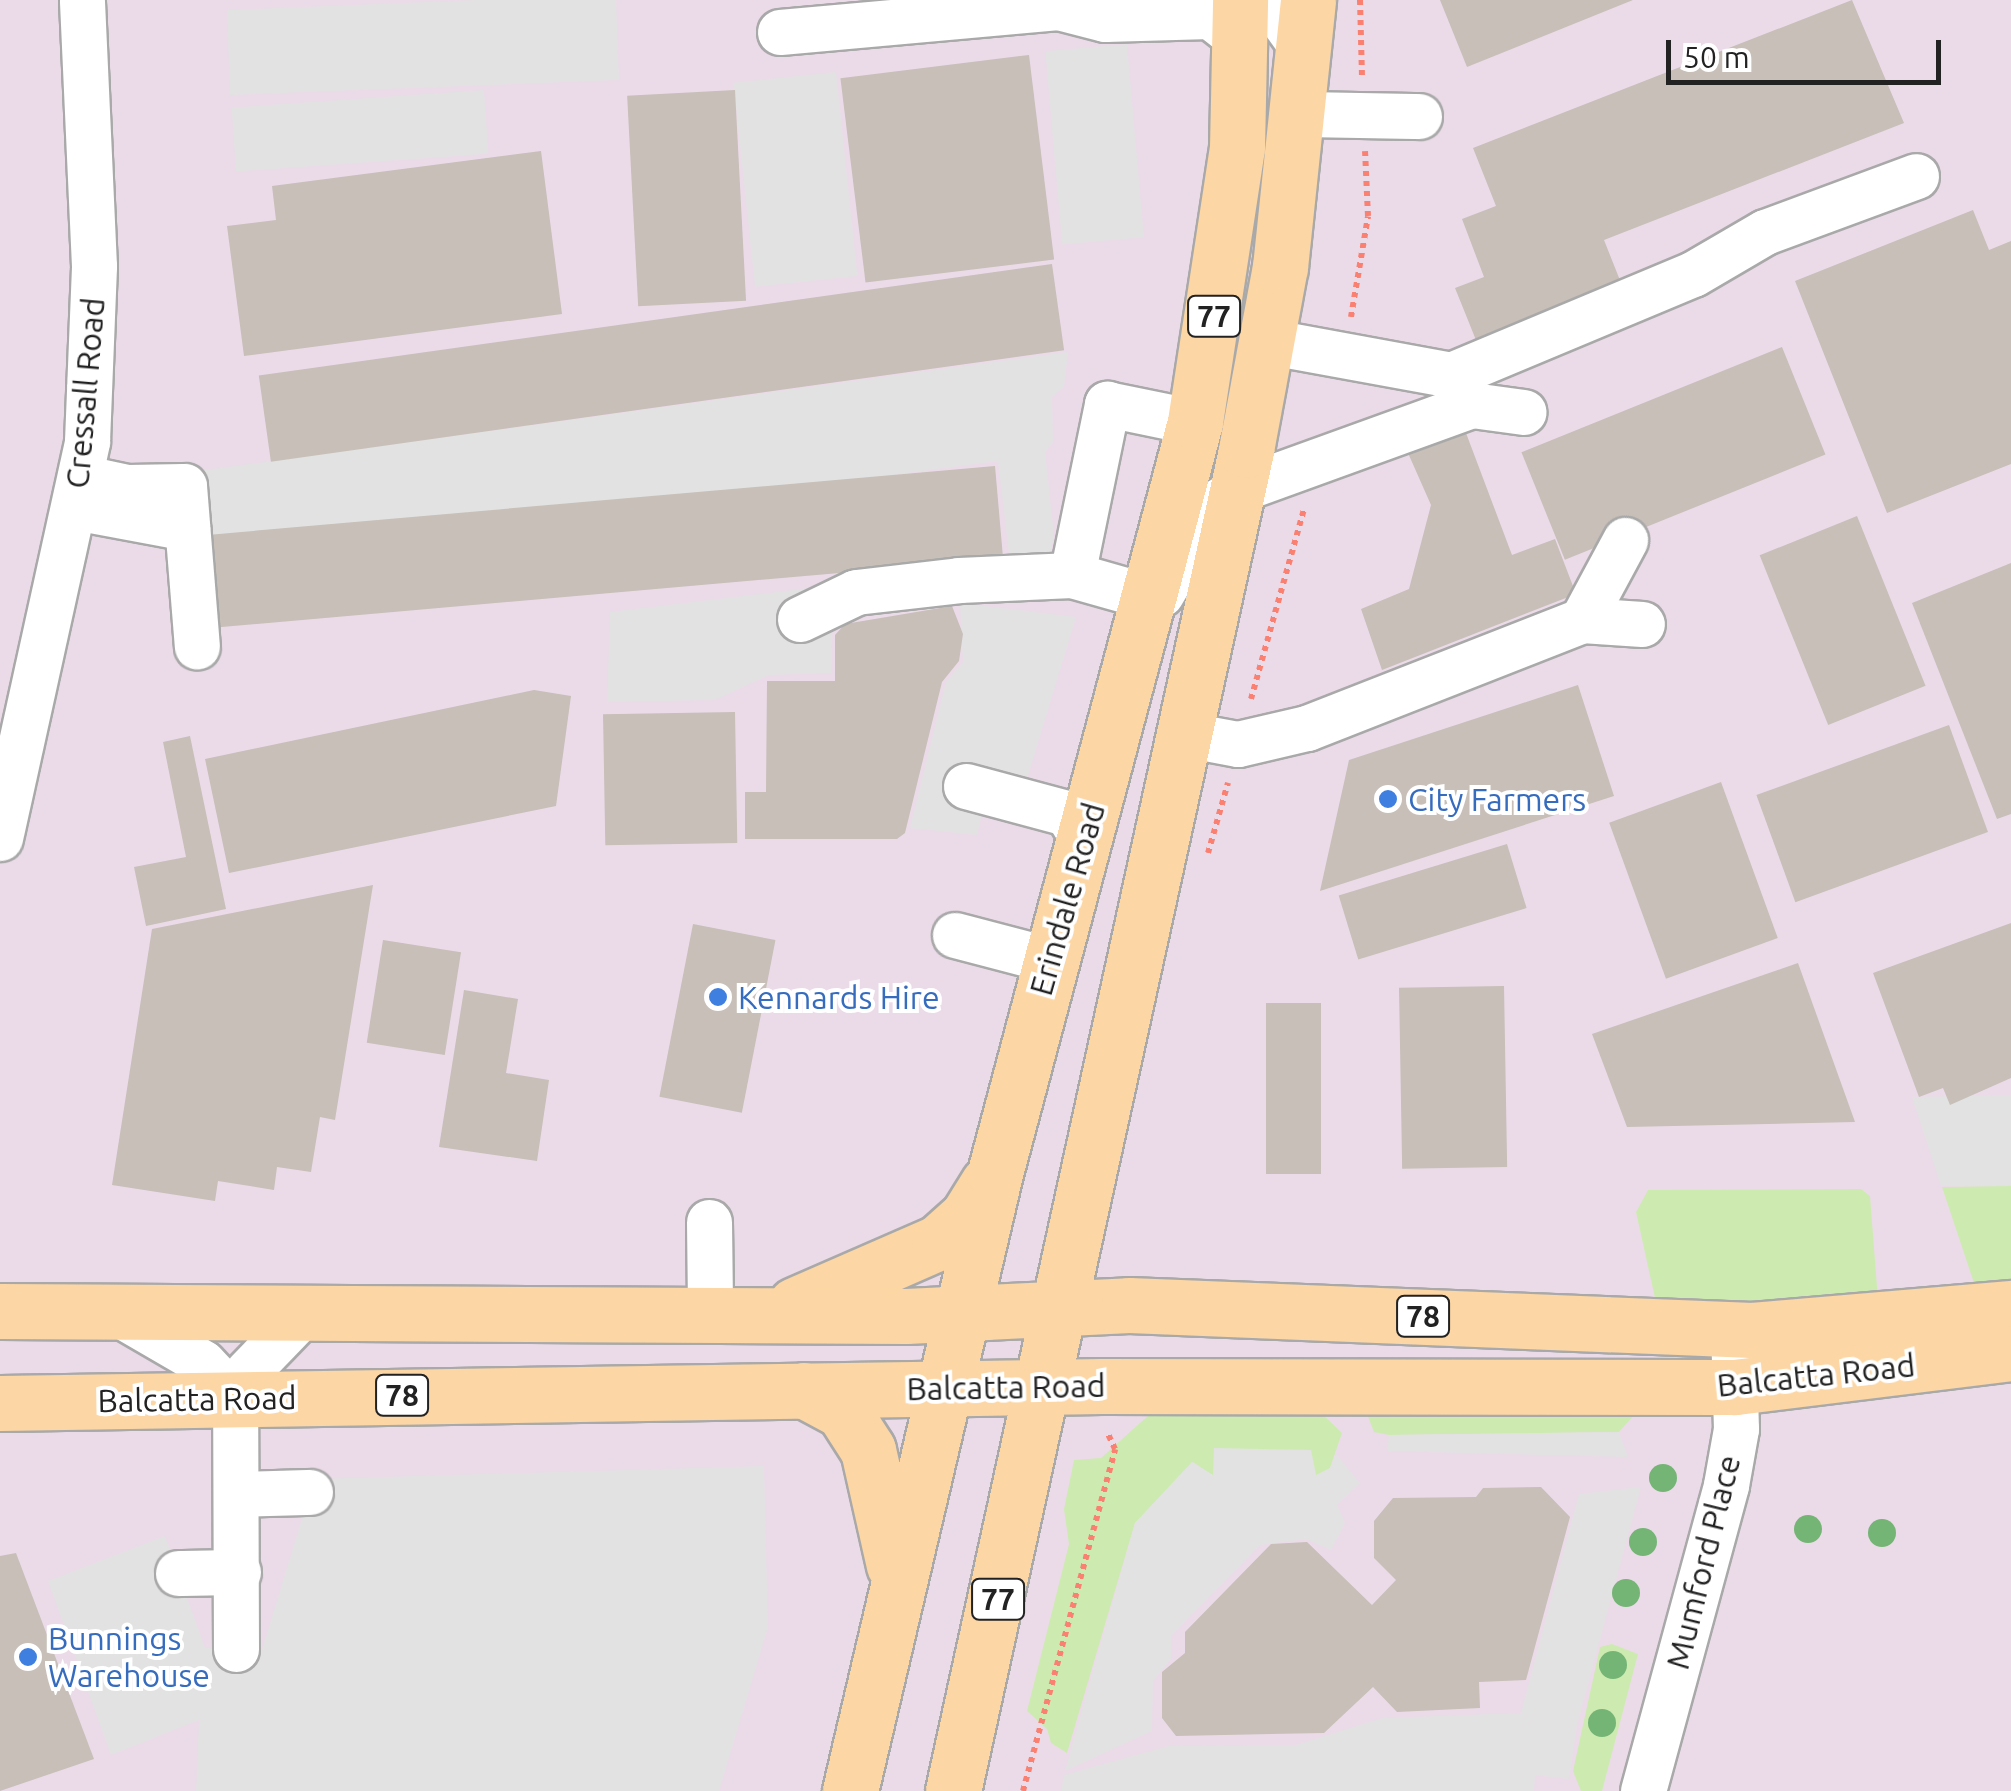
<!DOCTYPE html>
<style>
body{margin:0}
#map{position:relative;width:2011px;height:1791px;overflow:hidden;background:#f2efe9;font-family:Ubuntu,sans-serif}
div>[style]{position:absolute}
.industrial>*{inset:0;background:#ebdbe8;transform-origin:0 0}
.grass>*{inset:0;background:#cdebb0}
.parking>*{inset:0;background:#e2e2e2;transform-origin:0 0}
.building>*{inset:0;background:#c7bfb8;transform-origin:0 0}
.path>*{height:6px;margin-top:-3px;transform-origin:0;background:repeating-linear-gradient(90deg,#fa8072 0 5px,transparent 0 10px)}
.roads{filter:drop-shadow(2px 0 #a9a9a9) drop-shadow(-2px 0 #a9a9a9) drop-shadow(0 2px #a9a9a9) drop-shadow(0 -2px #a9a9a9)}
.minor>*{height:45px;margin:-22.5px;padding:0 22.5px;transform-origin:22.5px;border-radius:22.5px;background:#fff}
.major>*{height:55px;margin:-27.5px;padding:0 27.5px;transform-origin:27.5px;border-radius:27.5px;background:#fcd6a4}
.trees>*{width:28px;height:28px;margin:-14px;border-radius:50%;background:#74b475}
.dots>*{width:28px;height:28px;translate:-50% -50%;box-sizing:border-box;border:5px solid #fff;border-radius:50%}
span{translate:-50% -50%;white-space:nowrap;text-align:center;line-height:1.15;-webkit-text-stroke:8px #fff;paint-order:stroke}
.shield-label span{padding:2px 8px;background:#fff;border:2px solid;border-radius:8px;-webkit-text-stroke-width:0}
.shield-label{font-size:30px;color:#222;font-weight:700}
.street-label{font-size:32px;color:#222}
.shop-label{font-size:32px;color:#366cbe}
.left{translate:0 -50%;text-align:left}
.scale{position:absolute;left:1666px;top:40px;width:275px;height:45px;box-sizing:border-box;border:5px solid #222;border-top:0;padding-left:12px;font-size:30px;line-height:35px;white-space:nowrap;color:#222;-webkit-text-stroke:8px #fff;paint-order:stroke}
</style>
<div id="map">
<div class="industrial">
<div style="left:0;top:0;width:2011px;height:1791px"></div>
</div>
<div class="grass">
<div style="clip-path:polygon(2011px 1186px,2011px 1302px,1974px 1283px,1942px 1187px)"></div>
<div style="clip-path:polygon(1861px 1189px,1870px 1196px,1878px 1300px,1663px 1307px,1655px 1298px,1636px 1212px,1648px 1190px)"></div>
<div style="clip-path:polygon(1642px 1406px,1619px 1432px,1389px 1435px,1374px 1432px,1367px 1414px)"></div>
<div style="clip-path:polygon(1315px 1407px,1342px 1433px,1330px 1468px,1321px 1475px,1315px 1475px,1310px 1450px,1213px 1476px,1193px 1462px,1135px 1523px,1067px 1753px,1051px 1743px,1047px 1729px,1027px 1711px,1069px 1544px,1064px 1509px,1074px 1460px,1101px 1458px,1150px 1414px)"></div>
<div style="clip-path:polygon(1612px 1644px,1638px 1654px,1602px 1791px,1581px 1791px,1573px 1771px,1600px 1647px)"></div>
</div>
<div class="parking">
<div style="clip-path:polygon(479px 0,616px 0,619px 80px,230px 95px,227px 10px)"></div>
<div style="left:1127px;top:44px;width:194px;height:82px;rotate:85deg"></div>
<div style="left:836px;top:72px;width:205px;height:103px;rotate:84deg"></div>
<div style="left:484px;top:90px;width:64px;height:253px;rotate:86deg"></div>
<div style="clip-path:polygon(1068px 352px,1064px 387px,1052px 397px,1053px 442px,1045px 452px,1054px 536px,1049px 558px,1010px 562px,998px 461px,208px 566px,191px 472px)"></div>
<div style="clip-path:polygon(834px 585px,831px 673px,769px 675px,715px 700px,607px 702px,610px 612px)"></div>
<div style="clip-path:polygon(960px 603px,1076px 617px,1026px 782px,992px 771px,977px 835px,910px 828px,946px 682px,963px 662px)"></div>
<div style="clip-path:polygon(2011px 1095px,2011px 1185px,1941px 1186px,1912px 1097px)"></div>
<div style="clip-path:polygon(1619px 1432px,1628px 1457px,1387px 1451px,1389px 1435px)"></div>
<div style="clip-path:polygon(1214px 1448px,1311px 1450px,1316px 1475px,1330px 1468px,1336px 1454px,1360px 1483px,1337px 1505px,1345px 1523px,1331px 1550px,1306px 1539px,1260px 1545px,1171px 1636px,1171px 1659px,1153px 1681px,1152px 1731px,1065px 1771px,1135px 1523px,1192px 1462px,1213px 1475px)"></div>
<div style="clip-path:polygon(764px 1466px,768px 1627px,719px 1791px,196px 1791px,199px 1720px,111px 1755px,48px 1581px,165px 1536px,205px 1648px,262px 1650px,314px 1479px)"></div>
<div style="clip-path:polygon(1641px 1487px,1577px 1725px,1569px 1779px,1535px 1775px,1534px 1791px,1061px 1791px,1064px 1775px,1169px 1746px,1296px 1745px,1382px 1718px,1521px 1713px,1579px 1494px)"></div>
</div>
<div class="building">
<div style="clip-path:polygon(1440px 0,1633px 0,1467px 67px)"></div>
<div style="clip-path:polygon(1852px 0,1904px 123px,1604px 240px,1627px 298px,1482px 355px,1455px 288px,1484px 277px,1462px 219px,1496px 206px,1473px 148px)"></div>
<div style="left:1029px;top:55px;width:206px;height:190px;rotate:83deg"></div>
<div style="left:735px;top:90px;width:211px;height:108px;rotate:87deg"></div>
<div style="clip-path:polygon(541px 151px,562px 314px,244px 356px,227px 226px,276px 220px,272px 186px)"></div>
<div style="clip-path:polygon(1973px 210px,1989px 250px,2011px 241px,2011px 464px,1887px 513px,1795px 281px)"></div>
<div style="left:1052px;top:264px;width:87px;height:801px;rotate:82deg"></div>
<div style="left:1782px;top:347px;width:116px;height:281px;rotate:68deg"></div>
<div style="clip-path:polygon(1466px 433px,1512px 555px,1555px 539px,1576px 594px,1382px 670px,1361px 609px,1409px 589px,1431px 505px,1408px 453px)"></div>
<div style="left:995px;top:466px;width:93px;height:796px;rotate:85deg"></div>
<div style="left:1857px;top:516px;width:183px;height:105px;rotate:68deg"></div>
<div style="clip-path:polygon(2011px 563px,2011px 814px,1997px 819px,1912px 603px)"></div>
<div style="clip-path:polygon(952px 606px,963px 634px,959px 661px,942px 682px,905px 833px,897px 839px,745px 839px,745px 792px,766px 792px,767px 681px,835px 681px,835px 635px,845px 624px)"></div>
<div style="clip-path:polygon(1578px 685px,1614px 796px,1320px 891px,1349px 760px)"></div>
<div style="clip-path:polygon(534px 690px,571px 696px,556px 806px,229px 873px,205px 759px)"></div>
<div style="left:735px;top:712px;width:131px;height:132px;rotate:89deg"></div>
<div style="left:1949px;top:725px;width:114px;height:205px;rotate:70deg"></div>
<div style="clip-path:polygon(190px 736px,226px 909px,146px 926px,134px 867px,186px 857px,163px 742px)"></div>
<div style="left:1721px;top:782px;width:166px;height:119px;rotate:70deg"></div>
<div style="left:1507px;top:844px;width:67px;height:176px;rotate:73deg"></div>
<div style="clip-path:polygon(373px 885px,335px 1120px,320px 1117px,311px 1172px,277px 1167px,274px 1190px,218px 1181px,215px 1201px,112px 1185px,152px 929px)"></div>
<div style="clip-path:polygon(2011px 923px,2011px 1078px,1950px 1105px,1943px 1088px,1919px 1097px,1873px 973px)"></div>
<div style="left:693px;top:924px;width:84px;height:176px;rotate:11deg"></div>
<div style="left:383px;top:940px;width:79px;height:104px;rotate:9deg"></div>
<div style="clip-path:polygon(1798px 963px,1855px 1122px,1627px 1127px,1592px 1034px)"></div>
<div style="left:1504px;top:986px;width:181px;height:105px;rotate:89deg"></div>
<div style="clip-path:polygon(464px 990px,518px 999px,506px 1073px,549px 1080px,537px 1161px,439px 1147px)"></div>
<div style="left:1266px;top:1003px;width:55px;height:171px"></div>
<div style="clip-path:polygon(1541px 1487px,1570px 1517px,1526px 1680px,1479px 1682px,1480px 1708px,1397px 1712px,1373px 1687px,1324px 1733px,1176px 1736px,1162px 1718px,1162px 1672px,1185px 1653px,1185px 1632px,1271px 1544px,1307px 1542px,1372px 1605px,1396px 1580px,1374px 1558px,1374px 1521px,1393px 1498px,1476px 1497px,1483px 1488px)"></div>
<div style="clip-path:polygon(16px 1553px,94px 1759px,0 1791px,0 1556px)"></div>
</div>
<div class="path">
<div style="left:1360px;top:0;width:79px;rotate:88.5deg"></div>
<div style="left:1351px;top:317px;width:102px;rotate:-80.4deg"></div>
<div style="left:1368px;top:216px;width:65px;rotate:-92.6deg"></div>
<div style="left:1251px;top:699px;width:197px;rotate:-74.4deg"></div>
<div style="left:1208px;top:853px;width:73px;rotate:-74.1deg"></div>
<div style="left:1023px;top:1791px;width:354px;rotate:-74.9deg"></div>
<div style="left:1115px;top:1449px;width:19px;rotate:-115deg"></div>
</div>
<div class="roads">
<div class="minor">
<div style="left:1268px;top:0;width:65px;rotate:54.4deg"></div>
<div style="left:1058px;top:7px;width:49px;rotate:14.3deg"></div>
<div style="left:1105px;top:19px;width:105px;rotate:-1.6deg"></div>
<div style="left:1210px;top:16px;width:39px;rotate:38deg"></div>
<div style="left:780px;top:32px;width:279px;rotate:-5.1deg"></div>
<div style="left:1058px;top:7px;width:13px;rotate:-32deg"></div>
<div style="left:1299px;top:114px;width:120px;rotate:1deg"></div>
<div style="left:1266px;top:341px;width:188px;rotate:10.4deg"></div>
<div style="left:1451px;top:375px;width:262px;rotate:-22.7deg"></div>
<div style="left:1693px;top:274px;width:83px;rotate:-30.3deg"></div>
<div style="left:1765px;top:232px;width:161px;rotate:-20.3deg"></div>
<div style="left:80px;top:477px;width:48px;rotate:12deg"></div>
<div style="left:127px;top:487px;width:57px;rotate:-1deg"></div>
<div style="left:184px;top:486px;width:161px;rotate:85.4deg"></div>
<div style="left:80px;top:508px;width:109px;rotate:10.6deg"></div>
<div style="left:1072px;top:575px;width:175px;rotate:-78.4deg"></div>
<div style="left:1107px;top:404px;width:90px;rotate:11.6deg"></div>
<div style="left:1161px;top:594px;width:106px;rotate:-59.3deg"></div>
<div style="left:1215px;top:503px;width:26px;rotate:-31deg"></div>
<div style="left:1237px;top:490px;width:250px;rotate:-19.9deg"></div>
<div style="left:1472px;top:405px;width:52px;rotate:7.7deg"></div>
<div style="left:800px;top:619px;width:62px;rotate:-25.7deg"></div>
<div style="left:856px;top:592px;width:104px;rotate:-6.6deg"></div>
<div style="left:959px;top:580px;width:113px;rotate:-2.5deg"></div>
<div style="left:1072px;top:575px;width:80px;rotate:15.9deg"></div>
<div style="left:1582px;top:620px;width:91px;rotate:-61.7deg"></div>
<div style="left:1184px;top:734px;width:55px;rotate:10.5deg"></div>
<div style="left:1238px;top:744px;width:71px;rotate:-13.1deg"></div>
<div style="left:1307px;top:728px;width:295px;rotate:-21.4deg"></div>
<div style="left:1582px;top:620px;width:60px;rotate:3.8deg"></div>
<div style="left:966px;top:786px;width:105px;rotate:15deg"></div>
<div style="left:1067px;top:813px;width:33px;rotate:59deg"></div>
<div style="left:0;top:838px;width:406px;rotate:-77.6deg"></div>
<div style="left:87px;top:441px;width:175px;rotate:-87.7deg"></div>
<div style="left:94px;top:266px;width:266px;rotate:-92.6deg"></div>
<div style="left:955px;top:935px;width:98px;rotate:14.7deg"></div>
<div style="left:709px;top:1222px;width:88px;rotate:89.3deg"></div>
<div style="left:112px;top:1310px;width:105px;rotate:30.2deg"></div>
<div style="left:203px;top:1363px;width:47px;rotate:46.7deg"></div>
<div style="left:237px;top:1494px;width:73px;rotate:-1.6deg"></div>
<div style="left:178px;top:1573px;width:60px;rotate:-1deg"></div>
<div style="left:236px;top:1649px;width:252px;rotate:-90.2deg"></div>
<div style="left:235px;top:1397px;width:29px;rotate:-63deg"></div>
<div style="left:248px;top:1371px;width:85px;rotate:-46deg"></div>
<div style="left:1643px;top:1791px;width:317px;rotate:-74.8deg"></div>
<div style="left:1726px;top:1485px;width:57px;rotate:-79.9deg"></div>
<div style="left:1736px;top:1429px;width:100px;rotate:-91.7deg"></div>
</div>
<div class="major">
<div style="left:795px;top:1305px;width:157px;rotate:-23.6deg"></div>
<div style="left:939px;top:1242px;width:38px;rotate:-42deg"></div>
<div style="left:967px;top:1217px;width:39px;rotate:-58deg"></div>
<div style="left:0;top:1311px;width:906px;rotate:0.32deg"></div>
<div style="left:906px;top:1316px;width:223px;rotate:-2.8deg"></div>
<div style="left:1129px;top:1305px;width:624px;rotate:2.3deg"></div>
<div style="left:1752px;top:1330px;width:260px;rotate:-4.9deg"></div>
<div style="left:804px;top:1390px;width:44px;rotate:28.3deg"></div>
<div style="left:843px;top:1411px;width:46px;rotate:57.3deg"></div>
<div style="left:868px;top:1450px;width:118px;rotate:77.3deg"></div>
<div style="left:0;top:1403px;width:1102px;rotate:-0.88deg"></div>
<div style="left:1102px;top:1386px;width:633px;rotate:0.09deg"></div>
<div style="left:1735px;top:1387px;width:278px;rotate:-7deg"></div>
<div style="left:850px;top:1791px;width:635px;rotate:-76.8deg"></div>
<div style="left:995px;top:1173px;width:777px;rotate:-75.09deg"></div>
<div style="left:1195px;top:422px;width:277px;rotate:-81.3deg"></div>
<div style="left:1237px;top:148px;width:148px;rotate:-88.8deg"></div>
<div style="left:953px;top:1791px;width:1373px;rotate:-77.67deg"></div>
<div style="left:1246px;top:450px;width:186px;rotate:-79.5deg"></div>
<div style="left:1280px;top:267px;width:268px;rotate:-84deg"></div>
</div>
</div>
<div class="trees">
<div style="left:1663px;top:1478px"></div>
<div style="left:1808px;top:1529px"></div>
<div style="left:1882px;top:1533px"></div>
<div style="left:1643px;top:1542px"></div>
<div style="left:1626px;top:1593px"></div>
<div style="left:1613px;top:1665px"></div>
<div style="left:1602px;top:1723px"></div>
</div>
<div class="dots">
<div style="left:1388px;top:799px;background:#3f7fe0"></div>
<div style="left:718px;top:997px;background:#3f7fe0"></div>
<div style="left:28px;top:1657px;background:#3f7fe0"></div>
</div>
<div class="shield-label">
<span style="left:1214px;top:316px">77</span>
<span style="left:1423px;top:1316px">78</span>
<span style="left:402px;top:1395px">78</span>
<span style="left:998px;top:1599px">77</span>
</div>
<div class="street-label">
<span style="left:85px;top:393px;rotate:-85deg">Cressall Road</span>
<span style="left:1067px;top:899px;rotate:-74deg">Erindale Road</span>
<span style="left:1816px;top:1375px;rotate:-6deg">Balcatta Road</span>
<span style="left:1006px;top:1387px;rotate:-1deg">Balcatta Road</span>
<span style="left:197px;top:1399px;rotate:-1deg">Balcatta Road</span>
<span style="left:1703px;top:1562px;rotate:-76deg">Mumford Place</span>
</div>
<div class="shop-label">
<span class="left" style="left:1408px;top:799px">City Farmers</span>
<span class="left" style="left:738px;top:997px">Kennards Hire</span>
<span class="left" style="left:48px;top:1657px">Bunnings<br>Warehouse</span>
</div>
<div class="scale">50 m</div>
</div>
